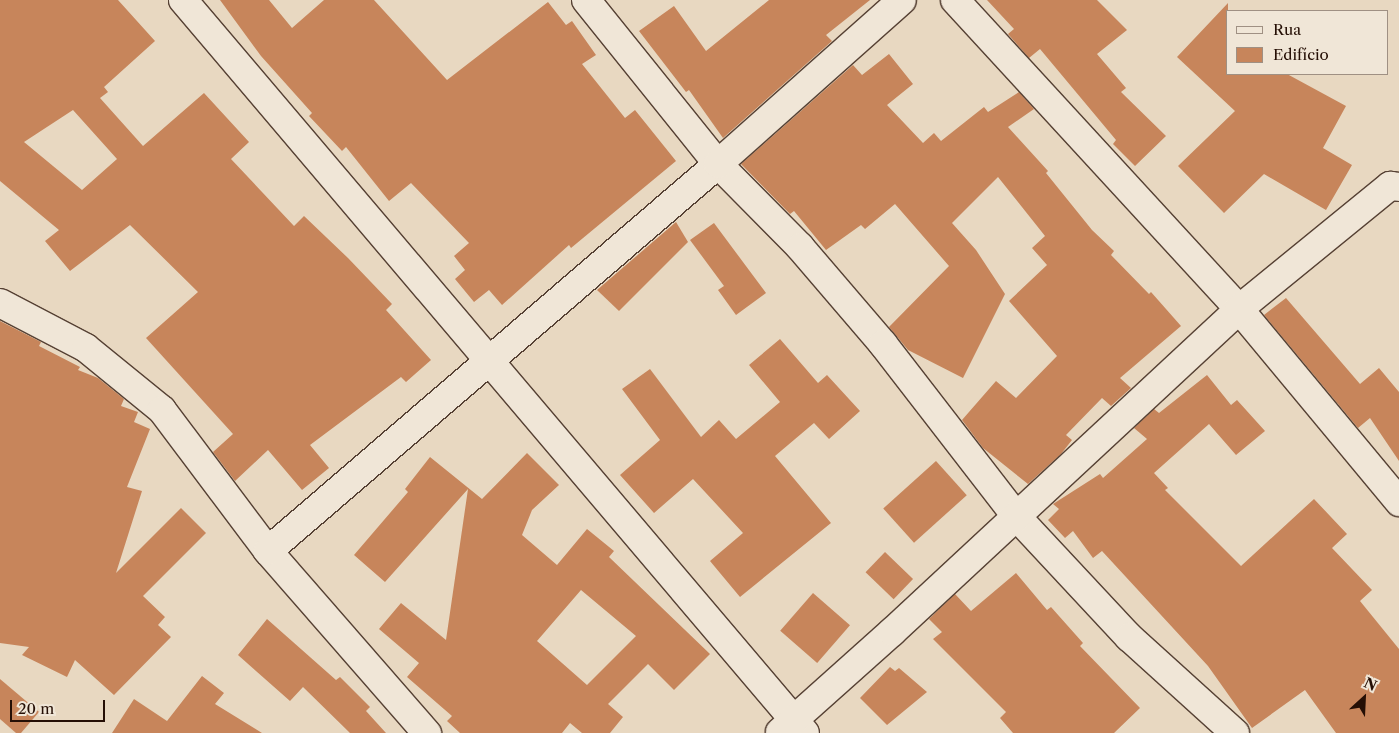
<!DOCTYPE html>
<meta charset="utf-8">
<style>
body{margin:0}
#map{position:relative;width:1399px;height:733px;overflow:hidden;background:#e8d8c1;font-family:"Libre Caslon Text",serif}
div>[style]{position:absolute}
.building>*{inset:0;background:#c7855b;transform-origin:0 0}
.roads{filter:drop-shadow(1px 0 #564134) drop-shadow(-1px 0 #564134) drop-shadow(0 1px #564134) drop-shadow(0 -1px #564134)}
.minor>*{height:28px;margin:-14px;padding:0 14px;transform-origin:14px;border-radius:14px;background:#f0e6d7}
span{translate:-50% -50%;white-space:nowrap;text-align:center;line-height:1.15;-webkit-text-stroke:4px #f0e6d7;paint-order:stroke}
.legend{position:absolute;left:1226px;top:10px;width:162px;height:65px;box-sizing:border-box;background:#f0e6d7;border:1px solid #9f9083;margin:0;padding:6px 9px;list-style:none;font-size:15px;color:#250f05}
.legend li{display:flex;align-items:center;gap:10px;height:25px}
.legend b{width:25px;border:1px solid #9f9083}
.north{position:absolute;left:1339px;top:673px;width:50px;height:50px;-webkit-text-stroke:4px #f0e6d7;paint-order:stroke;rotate:25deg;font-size:14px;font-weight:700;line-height:20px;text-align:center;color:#250f05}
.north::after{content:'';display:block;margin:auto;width:18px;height:22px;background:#250f05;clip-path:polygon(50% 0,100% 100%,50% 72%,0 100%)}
.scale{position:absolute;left:10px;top:700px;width:95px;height:22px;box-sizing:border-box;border:2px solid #250f05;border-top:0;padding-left:6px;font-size:15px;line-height:18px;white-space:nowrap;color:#250f05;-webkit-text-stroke:4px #f0e6d7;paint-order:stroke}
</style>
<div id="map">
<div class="building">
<div style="clip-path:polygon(evenodd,0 0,118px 0,155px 41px,104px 87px,108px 92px,100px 98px,143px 146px,204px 93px,249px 142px,231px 159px,294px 226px,304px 216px,348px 258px,392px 304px,386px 310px,431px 360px,406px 382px,401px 377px,310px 445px,329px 468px,302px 490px,268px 450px,235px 481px,213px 452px,233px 434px,146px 338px,198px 292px,130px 225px,70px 271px,45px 241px,59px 230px,0 181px,0 0,73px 110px,117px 159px,82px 190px,24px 142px,73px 110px)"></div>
<div style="clip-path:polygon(220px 0,269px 0,292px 28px,324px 0,374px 0,447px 80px,548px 2px,566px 25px,572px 21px,596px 55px,582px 64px,625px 118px,635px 110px,676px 161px,571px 248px,569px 245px,502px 305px,489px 290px,474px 302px,455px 279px,465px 270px,454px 256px,469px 243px,411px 183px,389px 201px,346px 147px,342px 151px,309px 116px,312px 113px,261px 56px)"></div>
<div style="clip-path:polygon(769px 0,870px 0,826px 35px,832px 41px,723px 138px,689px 90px,686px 92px,639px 31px,674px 6px,706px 51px)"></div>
<div style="clip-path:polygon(987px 0,1097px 0,1127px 30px,1097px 54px,1126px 88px,1121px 92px,1166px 136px,1135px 166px,1113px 144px,1116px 140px,1040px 49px,1029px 58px,1008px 34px,1014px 29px)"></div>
<div style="clip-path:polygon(1228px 3px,1228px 74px,1287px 74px,1346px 106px,1323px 148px,1352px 165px,1326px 210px,1264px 174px,1224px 213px,1178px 166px,1235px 111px,1177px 57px)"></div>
<div style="clip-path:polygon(889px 54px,913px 84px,887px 105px,923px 143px,934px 133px,941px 141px,984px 107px,988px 112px,1019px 92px,1034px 109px,1008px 127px,1048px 171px,1046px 173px,1092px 230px,1114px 251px,1111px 255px,1149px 294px,1151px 292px,1181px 326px,1120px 378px,1131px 388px,1111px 406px,1102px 398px,1066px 435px,1072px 440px,1061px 454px,1028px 484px,983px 448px,962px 420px,996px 381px,1016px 398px,1057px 356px,1009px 301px,1047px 265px,1032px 248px,1045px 236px,998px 177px,952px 223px,976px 250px,1005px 294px,963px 378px,908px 350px,889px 327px,949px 266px,895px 204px,865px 229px,861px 225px,826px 250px,794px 211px,790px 214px,741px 164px,853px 65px,862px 75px)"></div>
<div style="clip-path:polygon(676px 222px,688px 242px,619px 311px,597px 290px)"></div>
<div style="clip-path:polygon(714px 223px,766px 293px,736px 315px,718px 290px,724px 286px,690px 240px)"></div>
<div style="clip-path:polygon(1286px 298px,1360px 384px,1379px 368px,1399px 392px,1399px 461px,1370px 418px,1358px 428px,1264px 315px)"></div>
<div style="clip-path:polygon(0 321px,41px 342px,39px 346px,80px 367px,78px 370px,98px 378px,124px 399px,121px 406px,138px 412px,134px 422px,150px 429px,127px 487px,142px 491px,116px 573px,181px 508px,206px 533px,143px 596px,165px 617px,158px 625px,171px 637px,114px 695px,75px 660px,67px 677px,22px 655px,29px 647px,0 643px)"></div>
<div style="clip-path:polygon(780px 339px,818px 383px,827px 375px,860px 411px,829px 439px,814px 423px,775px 456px,831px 523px,740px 597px,710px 561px,743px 533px,693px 479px,654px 513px,620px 475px,660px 440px,622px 389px,650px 369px,701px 437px,719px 420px,736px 439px,780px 402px,749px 365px)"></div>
<div style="clip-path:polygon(1207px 375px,1231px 405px,1237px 400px,1265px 431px,1236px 455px,1209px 424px,1154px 473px,1168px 488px,1165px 490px,1241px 566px,1314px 499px,1347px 534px,1332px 548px,1372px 590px,1360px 601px,1399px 649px,1399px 733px,1336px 733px,1305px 690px,1252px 728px,1208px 666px,1102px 551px,1093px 558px,1073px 531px,1065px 538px,1048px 520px,1059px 509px,1053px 504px,1100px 474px,1103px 478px,1147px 439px,1134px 428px,1154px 409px,1159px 413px)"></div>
<div style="clip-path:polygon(evenodd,527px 453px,559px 485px,532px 510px,522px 535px,557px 565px,587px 529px,614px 551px,609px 557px,710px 654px,674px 690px,648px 664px,608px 704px,623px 717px,610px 733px,582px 733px,570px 723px,562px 733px,460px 733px,447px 721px,452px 716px,407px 677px,419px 663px,379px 629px,401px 603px,446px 640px,468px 489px,385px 582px,354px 555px,408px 492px,405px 489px,430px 457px,482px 499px,527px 453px,581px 590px,636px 636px,587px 685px,537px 641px,581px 590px)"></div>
<div style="left:936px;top:461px;width:46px;height:71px;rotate:48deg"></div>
<div style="left:885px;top:552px;width:39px;height:28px;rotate:44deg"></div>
<div style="clip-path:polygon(1016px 573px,1047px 610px,1051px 607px,1083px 643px,1080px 646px,1140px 708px,1114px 733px,1013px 733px,1000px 718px,1006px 712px,933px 639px,942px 632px,929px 619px,955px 594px,971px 611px)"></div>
<div style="left:813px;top:593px;width:49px;height:50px;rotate:41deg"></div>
<div style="clip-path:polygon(267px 619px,336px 680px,340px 677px,370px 707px,366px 711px,386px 733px,350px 733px,303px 687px,290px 701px,238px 655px)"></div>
<div style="clip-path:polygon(890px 667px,895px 671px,899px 668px,927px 692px,887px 725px,860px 698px)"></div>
<div style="clip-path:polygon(202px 676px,224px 693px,215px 704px,262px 733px,112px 733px,134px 699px,167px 721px)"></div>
<div style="clip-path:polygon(0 679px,39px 712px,21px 733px,16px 733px,0 719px)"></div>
</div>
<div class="roads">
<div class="minor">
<div style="left:183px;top:0;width:961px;rotate:49.68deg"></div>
<div style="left:586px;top:0;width:211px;rotate:51.2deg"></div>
<div style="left:718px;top:164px;width:117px;rotate:45.3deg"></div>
<div style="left:800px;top:247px;width:128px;rotate:49.4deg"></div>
<div style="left:883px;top:344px;width:217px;rotate:52.3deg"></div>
<div style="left:1016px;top:516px;width:166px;rotate:47deg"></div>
<div style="left:1129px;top:637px;width:143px;rotate:42.2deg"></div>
<div style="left:955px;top:0;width:420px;rotate:47.4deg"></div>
<div style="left:1239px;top:309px;width:251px;rotate:50.3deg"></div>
<div style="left:0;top:303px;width:97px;rotate:27.6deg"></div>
<div style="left:86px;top:348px;width:98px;rotate:39.2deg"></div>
<div style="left:162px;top:410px;width:176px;rotate:53.1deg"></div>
<div style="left:268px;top:551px;width:242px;rotate:48.9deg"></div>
<div style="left:268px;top:551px;width:594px;rotate:-40.7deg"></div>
<div style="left:718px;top:164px;width:246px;rotate:-41.7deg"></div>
<div style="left:780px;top:732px;width:150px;rotate:-41.8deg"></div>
<div style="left:892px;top:632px;width:474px;rotate:-42.9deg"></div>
<div style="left:1239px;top:309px;width:195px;rotate:-39.2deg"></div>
<div style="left:1390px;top:186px;width:9px;rotate:6deg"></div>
</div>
</div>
<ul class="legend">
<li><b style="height:6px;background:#f0e6d7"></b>Rua</li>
<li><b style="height:14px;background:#c7855b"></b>Edifício</li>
</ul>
<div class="north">N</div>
<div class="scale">20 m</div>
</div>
